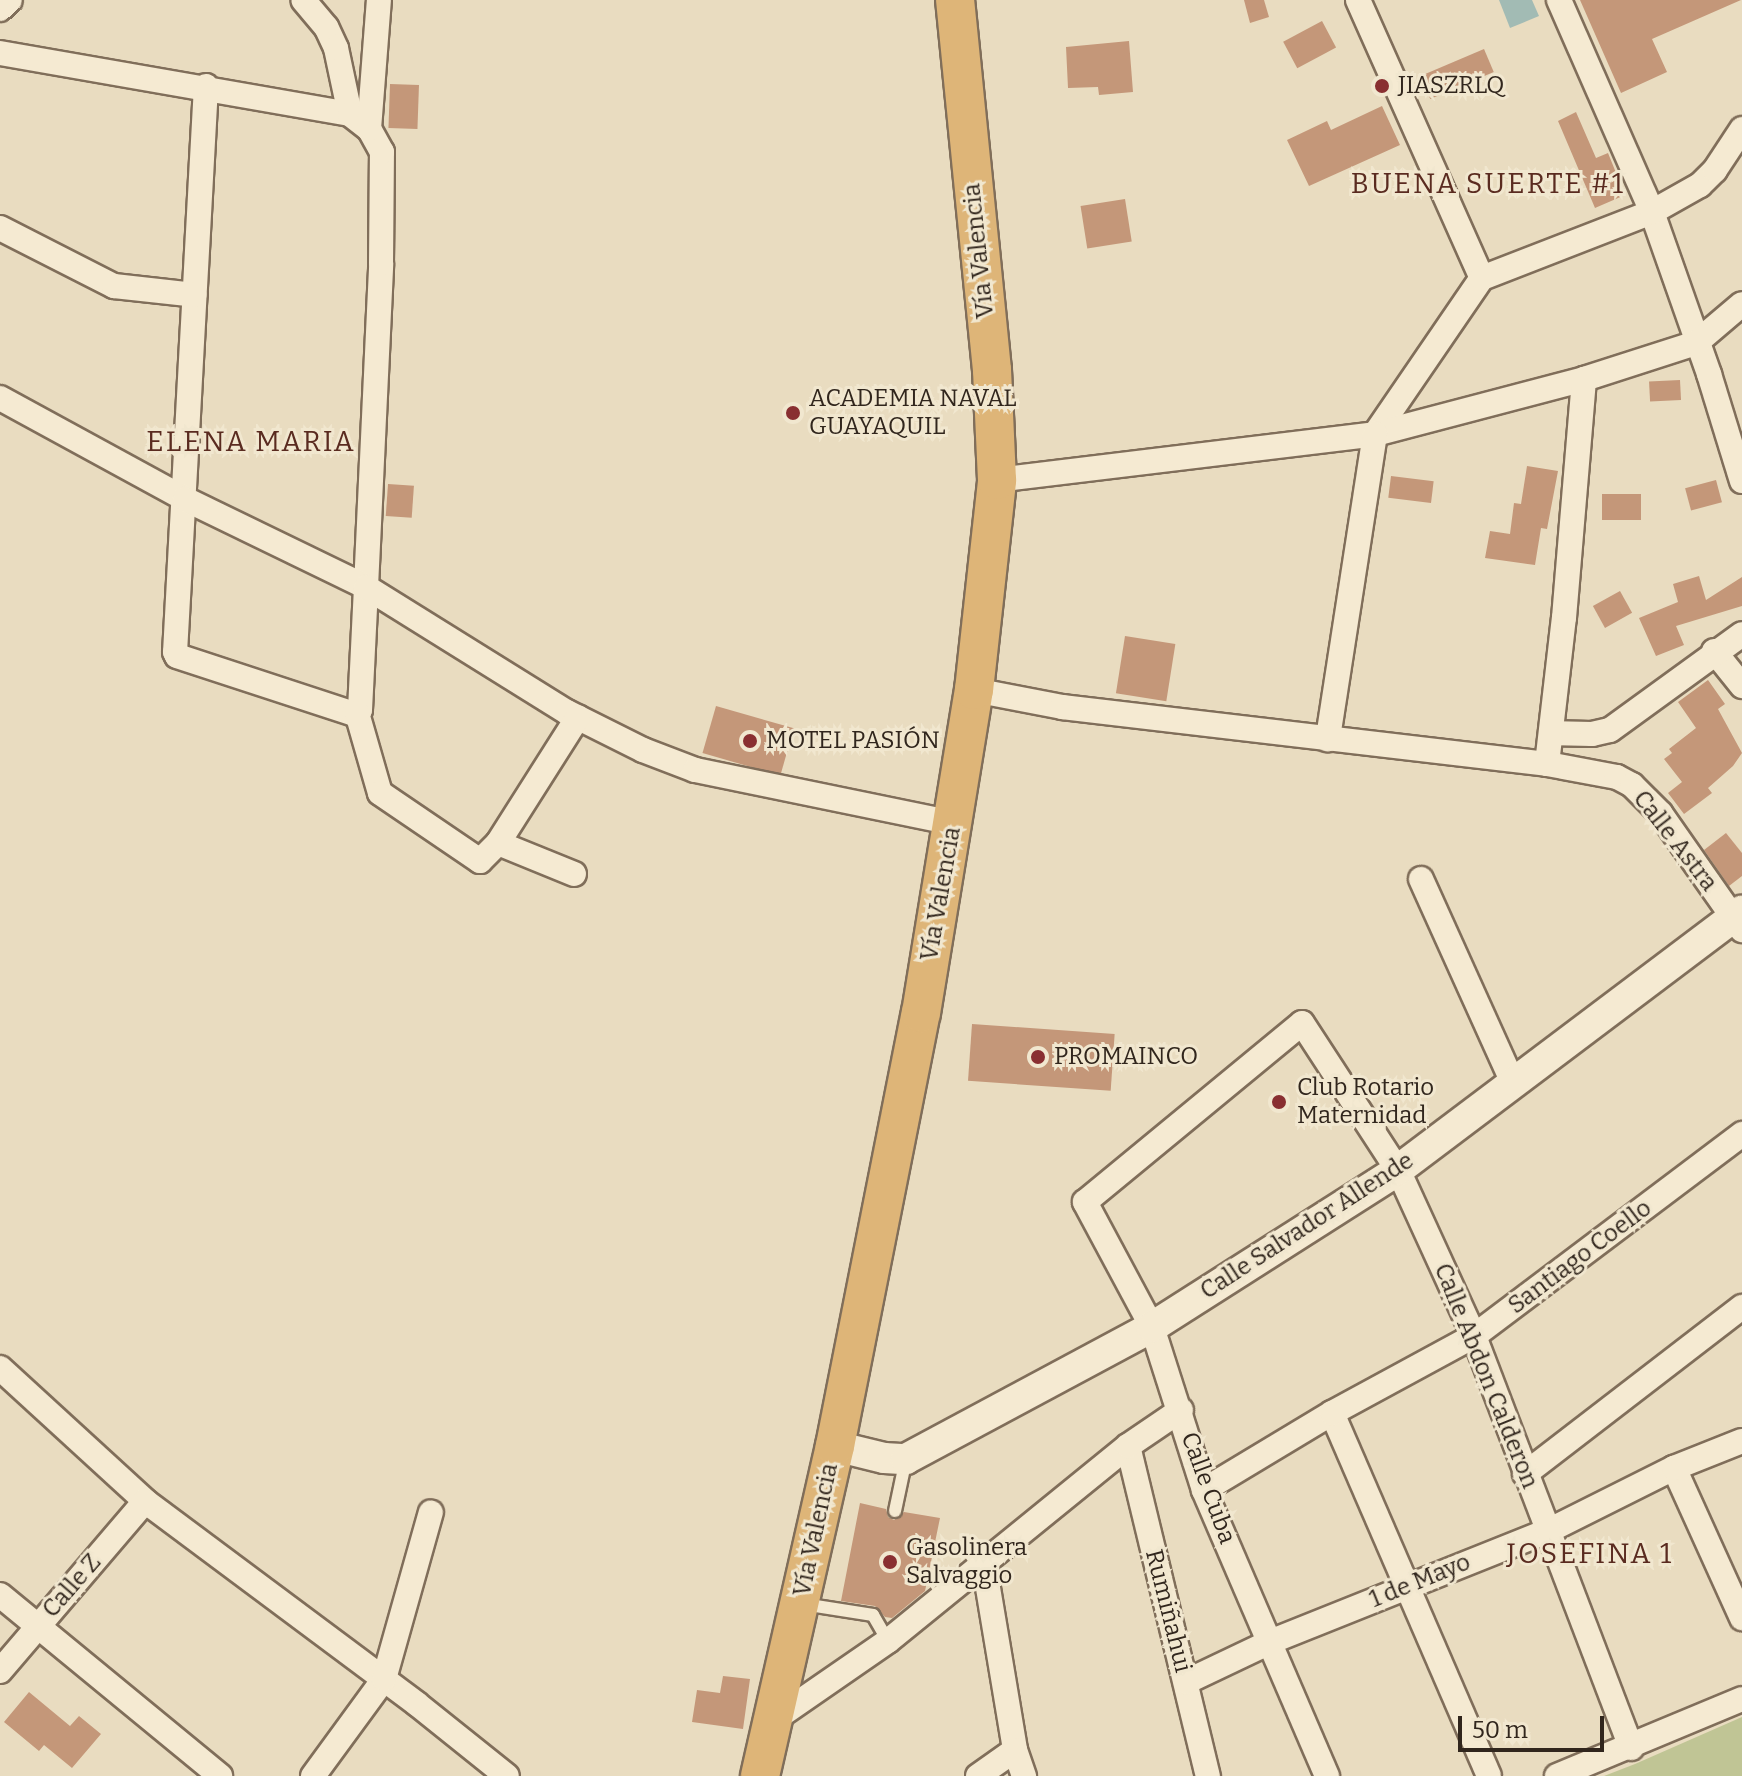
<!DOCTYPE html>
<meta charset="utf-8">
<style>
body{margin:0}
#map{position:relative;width:1742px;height:1776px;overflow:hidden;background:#e9dcc0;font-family:Bitter,serif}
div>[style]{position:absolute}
.green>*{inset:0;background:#c0c595}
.water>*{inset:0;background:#a2bbb4}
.building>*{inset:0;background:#c49779;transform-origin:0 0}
.roads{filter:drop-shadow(2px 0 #806e5a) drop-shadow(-2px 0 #806e5a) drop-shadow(0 2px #806e5a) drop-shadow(0 -2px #806e5a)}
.service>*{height:12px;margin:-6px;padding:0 6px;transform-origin:6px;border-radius:6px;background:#f5ead2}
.minor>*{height:24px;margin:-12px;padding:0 12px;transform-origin:12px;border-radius:12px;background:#f5ead2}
.tertiary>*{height:30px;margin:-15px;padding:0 15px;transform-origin:15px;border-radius:15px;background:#f5ead2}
.trunk>*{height:38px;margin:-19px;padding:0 19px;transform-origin:19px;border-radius:19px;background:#deb578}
.dots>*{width:22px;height:22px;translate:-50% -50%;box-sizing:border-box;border:4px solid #f1e7cf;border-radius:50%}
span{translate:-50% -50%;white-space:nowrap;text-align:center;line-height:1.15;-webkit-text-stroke:6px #f1e7cf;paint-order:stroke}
.poi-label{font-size:24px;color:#31261d}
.left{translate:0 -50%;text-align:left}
.street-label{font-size:24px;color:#31261d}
.quarter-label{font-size:28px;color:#5a2b20;letter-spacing:2px}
.scale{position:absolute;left:1458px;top:1716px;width:146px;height:36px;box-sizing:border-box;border:4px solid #31261d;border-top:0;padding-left:10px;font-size:24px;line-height:28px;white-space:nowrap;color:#31261d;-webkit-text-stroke:6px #f1e7cf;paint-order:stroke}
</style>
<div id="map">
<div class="green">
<div style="clip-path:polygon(1742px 1717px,1742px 1776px,1604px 1776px,1635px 1764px)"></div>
</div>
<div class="water">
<div style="clip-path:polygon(1499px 0,1532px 0,1539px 16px,1510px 28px)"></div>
</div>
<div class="building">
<div style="clip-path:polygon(1244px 0,1264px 0,1269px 17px,1250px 23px)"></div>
<div style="clip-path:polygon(1580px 0,1741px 0,1652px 39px,1667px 72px,1621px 93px)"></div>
<div style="left:1322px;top:21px;width:30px;height:44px;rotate:62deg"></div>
<div style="clip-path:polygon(1129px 41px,1133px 92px,1099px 95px,1098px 87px,1068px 88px,1066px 47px)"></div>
<div style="left:1484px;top:49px;width:25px;height:69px;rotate:67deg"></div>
<div style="left:390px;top:84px;width:29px;height:44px;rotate:2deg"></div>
<div style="clip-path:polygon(1382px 106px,1400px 145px,1309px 186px,1287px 140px,1327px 121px,1331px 130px)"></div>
<div style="clip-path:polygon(1576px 112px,1596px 158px,1608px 153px,1625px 195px,1595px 208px,1558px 121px)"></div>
<div style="left:1125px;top:199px;width:43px;height:45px;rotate:81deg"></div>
<div style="left:1680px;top:380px;width:20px;height:31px;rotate:87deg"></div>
<div style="clip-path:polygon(1527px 466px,1558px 471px,1547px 529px,1541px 528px,1535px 565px,1485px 558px,1490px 531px,1510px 534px,1514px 503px,1521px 504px)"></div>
<div style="left:1391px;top:476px;width:43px;height:22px;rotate:7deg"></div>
<div style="left:1716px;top:480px;width:23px;height:32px;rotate:75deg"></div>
<div style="left:388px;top:484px;width:26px;height:32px;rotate:4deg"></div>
<div style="left:1641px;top:494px;width:26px;height:39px;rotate:90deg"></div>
<div style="clip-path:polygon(1699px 576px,1706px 600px,1742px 577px,1742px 606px,1676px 626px,1684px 645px,1656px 656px,1639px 618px,1678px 602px,1673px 584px)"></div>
<div style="left:1620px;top:591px;width:25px;height:31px;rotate:61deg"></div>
<div style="left:1125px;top:636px;width:51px;height:58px;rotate:9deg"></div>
<div style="clip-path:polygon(1708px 680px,1725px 704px,1718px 709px,1742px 753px,1733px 766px,1708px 788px,1712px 793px,1684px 814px,1668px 793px,1682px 782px,1664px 759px,1672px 753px,1669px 749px,1696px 728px,1678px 702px)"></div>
<div style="left:716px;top:706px;width:81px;height:49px;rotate:16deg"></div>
<div style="clip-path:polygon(1726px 833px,1742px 853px,1742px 876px,1729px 886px,1704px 850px)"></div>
<div style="left:972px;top:1024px;width:143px;height:57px;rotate:4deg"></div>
<div style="clip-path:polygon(860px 1503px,886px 1509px,888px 1517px,894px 1520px,904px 1512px,940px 1518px,925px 1591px,892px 1618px,885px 1617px,875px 1606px,841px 1601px)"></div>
<div style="clip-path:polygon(723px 1676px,750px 1679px,743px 1729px,692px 1722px,697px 1690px,720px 1693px)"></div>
<div style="clip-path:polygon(29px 1692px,70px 1726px,79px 1716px,101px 1734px,72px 1768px,44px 1745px,39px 1751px,4px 1722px)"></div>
</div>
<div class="roads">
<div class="service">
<div style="left:895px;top:1511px;width:53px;rotate:-78.1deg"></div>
<div style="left:803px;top:1604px;width:71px;rotate:8.9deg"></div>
<div style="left:873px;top:1615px;width:30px;rotate:60deg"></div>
</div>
<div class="minor">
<div style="left:1358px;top:0;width:304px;rotate:66deg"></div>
<div style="left:1559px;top:0;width:232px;rotate:66.3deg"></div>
<div style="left:1652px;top:212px;width:172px;rotate:70.6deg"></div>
<div style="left:1709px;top:374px;width:112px;rotate:72.9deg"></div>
<div style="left:0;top:9px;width:13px;rotate:-42deg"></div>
<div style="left:0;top:53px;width:355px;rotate:9.9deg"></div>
<div style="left:350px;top:114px;width:67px;rotate:-102deg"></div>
<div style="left:336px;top:48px;width:23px;rotate:-115deg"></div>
<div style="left:326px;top:27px;width:35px;rotate:-130deg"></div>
<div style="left:206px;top:86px;width:567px;rotate:93.13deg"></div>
<div style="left:175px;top:652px;width:4px;rotate:63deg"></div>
<div style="left:177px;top:656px;width:186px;rotate:18.1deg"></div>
<div style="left:354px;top:714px;width:7px;rotate:-34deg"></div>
<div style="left:360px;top:710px;width:123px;rotate:-87.2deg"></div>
<div style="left:366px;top:587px;width:324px;rotate:-87.3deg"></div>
<div style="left:381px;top:263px;width:111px;rotate:-89.5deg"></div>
<div style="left:382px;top:152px;width:26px;rotate:-119deg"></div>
<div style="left:369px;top:129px;width:24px;rotate:-142deg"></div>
<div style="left:369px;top:129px;width:129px;rotate:-85.6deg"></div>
<div style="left:0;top:228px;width:128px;rotate:27deg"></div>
<div style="left:114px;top:286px;width:81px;rotate:6.3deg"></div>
<div style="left:0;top:398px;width:211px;rotate:28.6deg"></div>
<div style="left:185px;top:499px;width:201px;rotate:25.9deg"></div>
<div style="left:366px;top:587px;width:237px;rotate:31.9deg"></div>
<div style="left:567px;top:712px;width:85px;rotate:26.6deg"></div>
<div style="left:643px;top:750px;width:56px;rotate:21deg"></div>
<div style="left:695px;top:770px;width:263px;rotate:11.6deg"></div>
<div style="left:1375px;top:434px;width:189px;rotate:-55.6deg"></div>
<div style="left:1482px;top:278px;width:182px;rotate:-21.2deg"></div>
<div style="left:1652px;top:212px;width:55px;rotate:-29.4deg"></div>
<div style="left:1700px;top:185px;width:21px;rotate:-45deg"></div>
<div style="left:1715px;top:170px;width:49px;rotate:-56.6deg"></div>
<div style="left:1375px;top:434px;width:216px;rotate:-14.7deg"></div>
<div style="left:1584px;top:379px;width:118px;rotate:-17.8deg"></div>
<div style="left:1696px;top:343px;width:60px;rotate:-40.3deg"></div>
<div style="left:997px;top:480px;width:381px;rotate:-6.9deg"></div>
<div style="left:1375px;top:434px;width:309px;rotate:98.8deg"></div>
<div style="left:1714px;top:651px;width:45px;rotate:51.3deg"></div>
<div style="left:974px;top:690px;width:90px;rotate:10.9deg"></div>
<div style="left:1062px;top:707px;width:488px;rotate:6.7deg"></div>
<div style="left:1547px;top:764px;width:71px;rotate:10.5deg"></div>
<div style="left:1617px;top:777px;width:17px;rotate:28deg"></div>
<div style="left:1632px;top:785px;width:40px;rotate:45deg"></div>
<div style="left:1660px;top:813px;width:143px;rotate:55deg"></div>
<div style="left:357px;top:713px;width:83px;rotate:74deg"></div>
<div style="left:380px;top:793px;width:121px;rotate:34.2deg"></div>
<div style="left:480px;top:861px;width:25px;rotate:-45deg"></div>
<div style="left:498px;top:843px;width:82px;rotate:22.2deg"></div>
<div style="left:1551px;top:733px;width:41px;rotate:1.4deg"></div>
<div style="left:1592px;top:734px;width:18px;rotate:-13deg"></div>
<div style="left:1610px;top:730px;width:163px;rotate:-36deg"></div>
<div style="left:1547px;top:764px;width:147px;rotate:-83.4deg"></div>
<div style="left:1564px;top:618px;width:240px;rotate:-85.2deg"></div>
<div style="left:498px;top:843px;width:149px;rotate:-57.6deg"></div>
<div style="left:1421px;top:879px;width:224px;rotate:65.7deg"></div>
<div style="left:0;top:1368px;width:197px;rotate:42.5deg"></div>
<div style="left:145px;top:1501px;width:339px;rotate:36.7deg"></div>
<div style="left:417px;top:1704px;width:115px;rotate:38.7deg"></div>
<div style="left:1332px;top:1413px;width:395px;rotate:66.6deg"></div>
<div style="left:1128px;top:1446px;width:340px;rotate:76.4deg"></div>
<div style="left:1674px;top:1468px;width:165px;rotate:65.6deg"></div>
<div style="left:1525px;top:1474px;width:274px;rotate:-37.6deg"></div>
<div style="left:1204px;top:1490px;width:149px;rotate:-31deg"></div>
<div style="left:1332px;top:1413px;width:162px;rotate:-28.5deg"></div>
<div style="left:1474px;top:1336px;width:336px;rotate:-37deg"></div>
<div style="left:984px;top:1564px;width:189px;rotate:80.5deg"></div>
<div style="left:1015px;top:1750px;width:28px;rotate:71deg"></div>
<div style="left:0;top:1595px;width:285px;rotate:39.4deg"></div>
<div style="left:0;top:1671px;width:223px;rotate:-49.5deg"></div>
<div style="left:1186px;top:1682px;width:93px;rotate:-25.5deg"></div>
<div style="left:1270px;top:1642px;width:302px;rotate:-21.8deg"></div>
<div style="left:1550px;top:1530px;width:139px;rotate:-26.6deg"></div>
<div style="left:1674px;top:1468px;width:73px;rotate:-21.7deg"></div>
<div style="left:772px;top:1721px;width:141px;rotate:-34.6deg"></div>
<div style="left:888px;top:1641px;width:309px;rotate:-39.1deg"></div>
<div style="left:1128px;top:1446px;width:64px;rotate:-34.2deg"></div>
<div style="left:313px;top:1776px;width:120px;rotate:-53.8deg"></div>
<div style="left:384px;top:1679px;width:173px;rotate:-74.3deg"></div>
<div style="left:978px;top:1776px;width:45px;rotate:-35.1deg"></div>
<div style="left:1327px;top:1776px;width:311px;rotate:-113.3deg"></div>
<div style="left:1204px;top:1490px;width:171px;rotate:-107.7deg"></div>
<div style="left:1152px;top:1327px;width:142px;rotate:-118.2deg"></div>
<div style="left:1085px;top:1202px;width:281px;rotate:-39.5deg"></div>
<div style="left:1302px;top:1023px;width:176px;rotate:56.9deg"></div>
<div style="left:1398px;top:1170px;width:183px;rotate:65.4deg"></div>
<div style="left:1474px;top:1336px;width:441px;rotate:69.1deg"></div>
<div style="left:1557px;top:1776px;width:200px;rotate:-22.6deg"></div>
</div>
<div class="tertiary">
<div style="left:835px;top:1446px;width:50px;rotate:13.8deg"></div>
<div style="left:884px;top:1458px;width:22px;rotate:3deg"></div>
<div style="left:906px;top:1459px;width:279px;rotate:-28.2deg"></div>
<div style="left:1152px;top:1327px;width:292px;rotate:-32.5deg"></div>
<div style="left:1398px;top:1170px;width:431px;rotate:-37deg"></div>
</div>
<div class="trunk">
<div style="left:760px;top:1776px;width:338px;rotate:-77.2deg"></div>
<div style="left:835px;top:1446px;width:441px;rotate:-78.8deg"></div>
<div style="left:921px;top:1013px;width:327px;rotate:-80.7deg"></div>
<div style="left:974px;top:690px;width:211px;rotate:-83.7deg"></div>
<div style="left:997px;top:480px;width:110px;rotate:-92.6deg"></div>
<div style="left:992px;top:370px;width:372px;rotate:-95.7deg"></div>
</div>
</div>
<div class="dots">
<div style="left:1382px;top:86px;background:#892f31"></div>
<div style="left:793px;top:413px;background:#892f31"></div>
<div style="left:750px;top:741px;background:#892f31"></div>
<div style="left:1038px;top:1057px;background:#892f31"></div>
<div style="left:1279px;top:1102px;background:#892f31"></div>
<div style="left:890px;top:1562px;background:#892f31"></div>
</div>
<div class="poi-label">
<span class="left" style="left:1398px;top:86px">JIASZRLQ</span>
<span class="left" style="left:809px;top:413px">ACADEMIA NAVAL<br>GUAYAQUIL</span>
<span class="left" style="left:766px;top:741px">MOTEL PASIÓN</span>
<span class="left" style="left:1054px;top:1057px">PROMAINCO</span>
<span class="left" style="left:1297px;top:1102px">Club Rotario<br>Maternidad</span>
<span class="left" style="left:906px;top:1562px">Gasolinera<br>Salvaggio</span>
</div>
<div class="street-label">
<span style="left:979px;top:251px;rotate:-96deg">Vía Valencia</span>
<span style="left:1675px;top:841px;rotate:52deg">Calle Astra</span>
<span style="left:941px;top:894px;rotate:-80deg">Vía Valencia</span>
<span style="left:1307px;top:1226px;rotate:-33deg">Calle Salvador Allende</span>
<span style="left:1580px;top:1257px;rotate:-37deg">Santiago Coello</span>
<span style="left:1486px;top:1376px;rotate:68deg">Calle Abdon Calderon</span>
<span style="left:1208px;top:1488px;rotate:70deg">Calle Cuba</span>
<span style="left:816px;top:1530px;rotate:-78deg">Vía Valencia</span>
<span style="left:1420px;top:1581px;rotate:-22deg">1 de Mayo</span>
<span style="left:72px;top:1586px;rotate:-49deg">Calle Z</span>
<span style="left:1168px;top:1611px;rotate:76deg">Rumiñahui</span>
</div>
<div class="quarter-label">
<span style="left:1488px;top:184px">BUENA SUERTE #1</span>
<span style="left:251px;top:442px">ELENA MARIA</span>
<span style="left:1590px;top:1554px">JOSEFINA 1</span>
</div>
<div class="scale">50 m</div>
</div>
